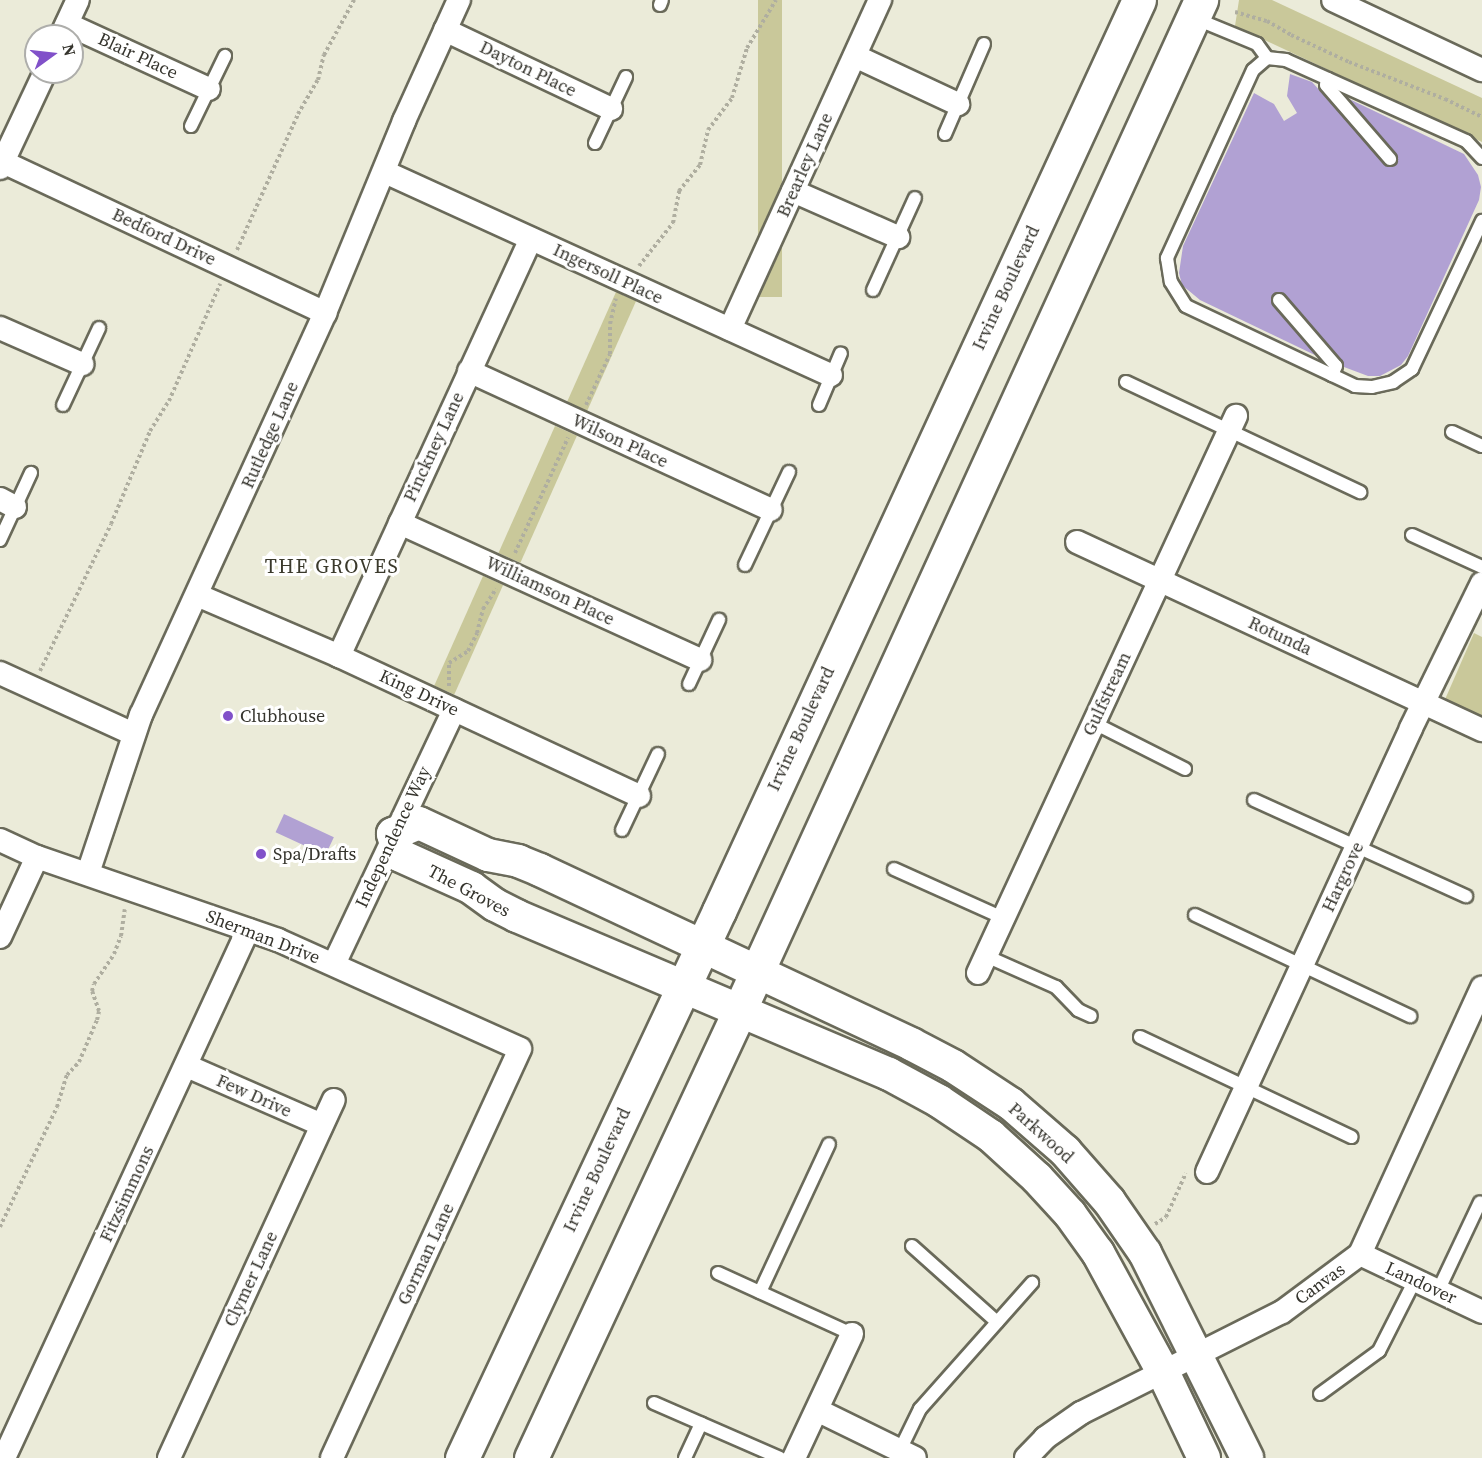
<!DOCTYPE html>
<style>
body{margin:0}
#map{position:relative;width:1482px;height:1458px;overflow:hidden;background:#ebebd9;font-family:"Source Serif 4",serif}
div>[style]{position:absolute}
.green>*{inset:0;background:#c9c89a;transform-origin:0 0}
.water>*{inset:0;background:#b1a1d3;transform-origin:0 0}
.path>*{height:4px;margin-top:-2px;transform-origin:0;background:repeating-linear-gradient(90deg,#afaea0 0 3px,transparent 0 6px)}
.roads{filter:drop-shadow(2px 0 #6a6a5a) drop-shadow(-2px 0 #6a6a5a) drop-shadow(0 2px #6a6a5a) drop-shadow(0 -2px #6a6a5a)}
.lane>*{height:12px;margin:-6px;padding:0 6px;transform-origin:6px;border-radius:6px;background:#fff}
.street>*{height:22px;margin:-11px;padding:0 11px;transform-origin:11px;border-radius:11px;background:#fff}
.secondary>*{height:32px;margin:-16px;padding:0 16px;transform-origin:16px;border-radius:16px;background:#fff}
.primary>*{height:33px;margin:-16.5px;padding:0 16.5px;transform-origin:16.5px;border-radius:16.5px;background:#fff}
.dots>*{width:16px;height:16px;translate:-50% -50%;box-sizing:border-box;border:3px solid #fff;border-radius:50%}
span{translate:-50% -50%;white-space:nowrap;text-align:center;line-height:1.15;-webkit-text-stroke:6px #fff;paint-order:stroke}
.street-label{font-size:18px;color:#35342d}
.poi-label{font-size:18px;color:#35342d}
.left{translate:0 -50%;text-align:left}
.neighbourhood-label{font-size:20px;color:#3a392b;letter-spacing:1.5px}
.north{position:absolute;left:24px;top:24px;width:60px;height:60px;box-sizing:border-box;background:#fff;border:2px solid #aeaeab;border-radius:50%;rotate:75deg;font-size:16px;font-weight:700;line-height:24px;text-align:center;color:#35342d}
.north::after{content:'';display:block;margin:auto;width:21px;height:27px;background:#8151c9;clip-path:polygon(50% 0,100% 100%,50% 72%,0 100%)}
</style>
<div id="map">
<div class="green">
<div style="left:758px;top:0;width:24px;height:297px"></div>
<div style="clip-path:polygon(1239px 0,1272px 0,1482px 98px,1482px 142px,1235px 26px)"></div>
<div style="left:616px;top:292px;width:22px;height:121px;rotate:24deg"></div>
<div style="left:555px;top:426px;width:24px;height:139px;rotate:24deg"></div>
<div style="left:483px;top:576px;width:22px;height:120px;rotate:24deg"></div>
<div style="clip-path:polygon(1474px 633px,1482px 637px,1482px 721px,1443px 704px)"></div>
</div>
<div class="water">
<div style="clip-path:polygon(1290px 74px,1312px 82px,1341px 114px,1352px 107px,1345px 97px,1464px 154px,1478px 175px,1481px 187px,1479px 200px,1408px 356px,1401px 365px,1380px 376px,1368px 376px,1344px 367px,1283px 297px,1274px 303px,1319px 357px,1200px 300px,1182px 285px,1179px 273px,1183px 246px,1254px 93px,1274px 104px,1284px 121px,1297px 113px,1287px 96px)"></div>
<div style="left:284px;top:814px;width:55px;height:20px;rotate:25deg"></div>
</div>
<div class="path">
<div style="left:1235px;top:12px;width:33px;rotate:16deg"></div>
<div style="left:1267px;top:21px;width:28px;rotate:30deg"></div>
<div style="left:1291px;top:35px;width:64px;rotate:25deg"></div>
<div style="left:1349px;top:62px;width:103px;rotate:21.1deg"></div>
<div style="left:1445px;top:99px;width:41px;rotate:25.9deg"></div>
<div style="left:237px;top:250px;width:149px;rotate:-65.8deg"></div>
<div style="left:298px;top:114px;width:39px;rotate:-60deg"></div>
<div style="left:318px;top:80px;width:26px;rotate:-77deg"></div>
<div style="left:324px;top:55px;width:63px;rotate:-61.4deg"></div>
<div style="left:639px;top:266px;width:55px;rotate:-51.7deg"></div>
<div style="left:673px;top:223px;width:33px;rotate:-79deg"></div>
<div style="left:679px;top:191px;width:33px;rotate:-51deg"></div>
<div style="left:700px;top:165px;width:36px;rotate:-77deg"></div>
<div style="left:708px;top:130px;width:40px;rotate:-53deg"></div>
<div style="left:732px;top:98px;width:52px;rotate:-73.3deg"></div>
<div style="left:747px;top:48px;width:56px;rotate:-58.9deg"></div>
<div style="left:586px;top:405px;width:56px;rotate:-64.8deg"></div>
<div style="left:610px;top:354px;width:30px;rotate:-90deg"></div>
<div style="left:610px;top:324px;width:26px;rotate:-77deg"></div>
<div style="left:515px;top:553px;width:127px;rotate:-65.3deg"></div>
<div style="left:40px;top:671px;width:163px;rotate:-64.2deg"></div>
<div style="left:111px;top:524px;width:101px;rotate:-67.2deg"></div>
<div style="left:150px;top:431px;width:36px;rotate:-58deg"></div>
<div style="left:169px;top:401px;width:128px;rotate:-66.4deg"></div>
<div style="left:449px;top:686px;width:23px;rotate:-90deg"></div>
<div style="left:449px;top:663px;width:22px;rotate:-32deg"></div>
<div style="left:468px;top:651px;width:20px;rotate:-63deg"></div>
<div style="left:477px;top:633px;width:25px;rotate:-76deg"></div>
<div style="left:483px;top:609px;width:24px;rotate:-57deg"></div>
<div style="left:1155px;top:1224px;width:13px;rotate:-32deg"></div>
<div style="left:1166px;top:1217px;width:48px;rotate:-65.6deg"></div>
<div style="left:0;top:1227px;width:133px;rotate:-64.6deg"></div>
<div style="left:57px;top:1107px;width:34px;rotate:-73deg"></div>
<div style="left:67px;top:1075px;width:18px;rotate:-47deg"></div>
<div style="left:79px;top:1062px;width:46px;rotate:-66.8deg"></div>
<div style="left:97px;top:1020px;width:9px;rotate:-77deg"></div>
<div style="left:99px;top:1011px;width:21px;rotate:-109deg"></div>
<div style="left:92px;top:991px;width:7px;rotate:-74deg"></div>
<div style="left:94px;top:984px;width:36px;rotate:-56deg"></div>
<div style="left:114px;top:954px;width:19px;rotate:-69deg"></div>
<div style="left:121px;top:936px;width:27px;rotate:-82deg"></div>
</div>
<div class="roads">
<div class="lane">
<div style="left:660px;top:5px;width:5px;rotate:-68deg"></div>
<div style="left:1194px;top:18px;width:68px;rotate:22.4deg"></div>
<div style="left:1257px;top:44px;width:17px;rotate:54deg"></div>
<div style="left:1328px;top:79px;width:6px;rotate:108deg"></div>
<div style="left:1326px;top:85px;width:98px;rotate:49.1deg"></div>
<div style="left:191px;top:126px;width:78px;rotate:-64.1deg"></div>
<div style="left:945px;top:134px;width:98px;rotate:-66.6deg"></div>
<div style="left:595px;top:143px;width:73px;rotate:-64.8deg"></div>
<div style="left:1482px;top:158px;width:23px;rotate:-133deg"></div>
<div style="left:1466px;top:141px;width:197px;rotate:-155.8deg"></div>
<div style="left:1286px;top:60px;width:19px;rotate:-174deg"></div>
<div style="left:1267px;top:58px;width:18px;rotate:139deg"></div>
<div style="left:1253px;top:70px;width:207px;rotate:114.6deg"></div>
<div style="left:1167px;top:258px;width:24px;rotate:81deg"></div>
<div style="left:1171px;top:282px;width:28px;rotate:58deg"></div>
<div style="left:1186px;top:306px;width:187px;rotate:25.3deg"></div>
<div style="left:1355px;top:386px;width:17px;rotate:3deg"></div>
<div style="left:1372px;top:387px;width:22px;rotate:-13deg"></div>
<div style="left:1393px;top:382px;width:23px;rotate:-34deg"></div>
<div style="left:1412px;top:369px;width:164px;rotate:-64.7deg"></div>
<div style="left:873px;top:290px;width:101px;rotate:-65.5deg"></div>
<div style="left:1279px;top:300px;width:87px;rotate:49.2deg"></div>
<div style="left:1336px;top:366px;width:10px;rotate:114deg"></div>
<div style="left:1126px;top:382px;width:259px;rotate:25.2deg"></div>
<div style="left:63px;top:405px;width:85px;rotate:-64.9deg"></div>
<div style="left:819px;top:405px;width:56px;rotate:-67.1deg"></div>
<div style="left:1452px;top:432px;width:33px;rotate:25deg"></div>
<div style="left:1412px;top:535px;width:77px;rotate:24.6deg"></div>
<div style="left:0;top:540px;width:74px;rotate:-65.2deg"></div>
<div style="left:745px;top:565px;width:103px;rotate:-64.7deg"></div>
<div style="left:689px;top:684px;width:71px;rotate:-64.9deg"></div>
<div style="left:1094px;top:723px;width:102px;rotate:26.8deg"></div>
<div style="left:1254px;top:800px;width:233px;rotate:24.4deg"></div>
<div style="left:622px;top:830px;width:84px;rotate:-64.7deg"></div>
<div style="left:894px;top:869px;width:120px;rotate:24.2deg"></div>
<div style="left:1195px;top:915px;width:238px;rotate:25.2deg"></div>
<div style="left:986px;top:956px;width:77px;rotate:23.9deg"></div>
<div style="left:1056px;top:987px;width:32px;rotate:46deg"></div>
<div style="left:1078px;top:1010px;width:14px;rotate:25deg"></div>
<div style="left:1140px;top:1037px;width:234px;rotate:25.3deg"></div>
<div style="left:912px;top:1246px;width:114px;rotate:41.8deg"></div>
<div style="left:718px;top:1273px;width:147px;rotate:24.5deg"></div>
<div style="left:1438px;top:1291px;width:98px;rotate:-64.7deg"></div>
<div style="left:760px;top:1292px;width:163px;rotate:-65deg"></div>
<div style="left:1320px;top:1394px;width:73px;rotate:-36.1deg"></div>
<div style="left:1379px;top:1351px;width:80px;rotate:-63.1deg"></div>
<div style="left:654px;top:1403px;width:137px;rotate:23.6deg"></div>
<div style="left:900px;top:1450px;width:46px;rotate:-64deg"></div>
<div style="left:920px;top:1409px;width:169px;rotate:-48.4deg"></div>
<div style="left:685px;top:1458px;width:38px;rotate:-65deg"></div>
</div>
<div class="street">
<div style="left:1333px;top:0;width:165px;rotate:25.2deg"></div>
<div style="left:67px;top:24px;width:156px;rotate:24.6deg"></div>
<div style="left:445px;top:30px;width:184px;rotate:25.4deg"></div>
<div style="left:61px;top:36px;width:40px;rotate:-65deg"></div>
<div style="left:855px;top:56px;width:114px;rotate:25deg"></div>
<div style="left:3px;top:162px;width:356px;rotate:25.1deg"></div>
<div style="left:0;top:168px;width:106px;rotate:-64.9deg"></div>
<div style="left:385px;top:172px;width:490px;rotate:24.5deg"></div>
<div style="left:793px;top:191px;width:115px;rotate:23.7deg"></div>
<div style="left:0;top:328px;width:90px;rotate:23.7deg"></div>
<div style="left:730px;top:329px;width:362px;rotate:-65.5deg"></div>
<div style="left:469px;top:371px;width:332px;rotate:24.7deg"></div>
<div style="left:0;top:499px;width:17px;rotate:28deg"></div>
<div style="left:400px;top:523px;width:330px;rotate:24.5deg"></div>
<div style="left:1077px;top:542px;width:447px;rotate:24.9deg"></div>
<div style="left:197px;top:595px;width:155px;rotate:23.2deg"></div>
<div style="left:339px;top:656px;width:331px;rotate:25deg"></div>
<div style="left:339px;top:656px;width:459px;rotate:-65.3deg"></div>
<div style="left:0;top:673px;width:146px;rotate:24.6deg"></div>
<div style="left:0;top:840px;width:41px;rotate:24.7deg"></div>
<div style="left:37px;top:857px;width:255px;rotate:19deg"></div>
<div style="left:278px;top:940px;width:265px;rotate:24.2deg"></div>
<div style="left:520px;top:1049px;width:450px;rotate:114.7deg"></div>
<div style="left:88px;top:873px;width:167px;rotate:-71.5deg"></div>
<div style="left:141px;top:715px;width:442px;rotate:-65.4deg"></div>
<div style="left:325px;top:313px;width:208px;rotate:-67.6deg"></div>
<div style="left:404px;top:121px;width:133px;rotate:-65.6deg"></div>
<div style="left:0;top:937px;width:88px;rotate:-65.2deg"></div>
<div style="left:334px;top:964px;width:281px;rotate:-64.7deg"></div>
<div style="left:978px;top:973px;width:614px;rotate:-65.15deg"></div>
<div style="left:187px;top:1066px;width:147px;rotate:23.6deg"></div>
<div style="left:1207px;top:1172px;width:489px;rotate:-65.3deg"></div>
<div style="left:1411px;top:728px;width:161px;rotate:-63.9deg"></div>
<div style="left:1360px;top:1254px;width:135px;rotate:25.4deg"></div>
<div style="left:817px;top:1410px;width:109px;rotate:26.1deg"></div>
<div style="left:4px;top:1458px;width:582px;rotate:-65.2deg"></div>
<div style="left:169px;top:1458px;width:394px;rotate:-65.3deg"></div>
<div style="left:794px;top:1458px;width:137px;rotate:-64.9deg"></div>
<div style="left:1026px;top:1458px;width:28px;rotate:-46deg"></div>
<div style="left:1045px;top:1438px;width:44px;rotate:-34.8deg"></div>
<div style="left:1081px;top:1413px;width:225px;rotate:-26.7deg"></div>
<div style="left:1282px;top:1312px;width:97px;rotate:-36.6deg"></div>
<div style="left:1360px;top:1254px;width:293px;rotate:-65.4deg"></div>
</div>
<div class="secondary">
<div style="left:1204px;top:1458px;width:95px;rotate:-115.5deg"></div>
<div style="left:1163px;top:1372px;width:136px;rotate:-118.6deg"></div>
<div style="left:1098px;top:1253px;width:48px;rotate:-125.7deg"></div>
<div style="left:1070px;top:1214px;width:49px;rotate:-132.5deg"></div>
<div style="left:1037px;top:1178px;width:62px;rotate:-137.6deg"></div>
<div style="left:991px;top:1136px;width:63px;rotate:-146.1deg"></div>
<div style="left:939px;top:1101px;width:57px;rotate:-151.6deg"></div>
<div style="left:889px;top:1074px;width:404px;rotate:-157deg"></div>
<div style="left:517px;top:916px;width:25px;rotate:-153deg"></div>
<div style="left:495px;top:905px;width:29px;rotate:-144deg"></div>
<div style="left:472px;top:888px;width:80px;rotate:-155.7deg"></div>
<div style="left:399px;top:855px;width:22px;rotate:-106deg"></div>
<div style="left:393px;top:834px;width:28px;rotate:-23deg"></div>
<div style="left:419px;top:823px;width:76px;rotate:24.9deg"></div>
<div style="left:488px;top:855px;width:31px;rotate:11deg"></div>
<div style="left:518px;top:861px;width:24px;rotate:22deg"></div>
<div style="left:540px;top:870px;width:410px;rotate:25.1deg"></div>
<div style="left:911px;top:1044px;width:47px;rotate:27.6deg"></div>
<div style="left:953px;top:1066px;width:69px;rotate:33.2deg"></div>
<div style="left:1011px;top:1104px;width:72px;rotate:41deg"></div>
<div style="left:1065px;top:1151px;width:67px;rotate:48.7deg"></div>
<div style="left:1109px;top:1201px;width:63px;rotate:55.3deg"></div>
<div style="left:1145px;top:1253px;width:229px;rotate:63.5deg"></div>
</div>
<div class="primary">
<div style="left:462px;top:1458px;width:604px;rotate:-64.83deg"></div>
<div style="left:719px;top:911px;width:1003px;rotate:-65.25deg"></div>
<div style="left:531px;top:1458px;width:493px;rotate:-65deg"></div>
<div style="left:739px;top:1011px;width:1112px;rotate:-65.44deg"></div>
</div>
</div>
<div class="dots">
<div style="left:228px;top:716px;background:#8151c9"></div>
<div style="left:261px;top:854px;background:#8151c9"></div>
</div>
<div class="street-label">
<span style="left:138px;top:56px;rotate:25deg">Blair Place</span>
<span style="left:528px;top:69px;rotate:26deg">Dayton Place</span>
<span style="left:805px;top:165px;rotate:-66deg">Brearley Lane</span>
<span style="left:164px;top:237px;rotate:25deg">Bedford Drive</span>
<span style="left:608px;top:274px;rotate:25deg">Ingersoll Place</span>
<span style="left:1006px;top:288px;rotate:-65deg">Irvine Boulevard</span>
<span style="left:270px;top:435px;rotate:-66deg">Rutledge Lane</span>
<span style="left:620px;top:441px;rotate:25deg">Wilson Place</span>
<span style="left:434px;top:447px;rotate:-65deg">Pinckney Lane</span>
<span style="left:550px;top:591px;rotate:25deg">Williamson Place</span>
<span style="left:1280px;top:636px;rotate:25deg">Rotunda</span>
<span style="left:419px;top:693px;rotate:25deg">King Drive</span>
<span style="left:1107px;top:694px;rotate:-65deg">Gulfstream</span>
<span style="left:801px;top:729px;rotate:-65deg">Irvine Boulevard</span>
<span style="left:393px;top:837px;rotate:-65deg">Independence Way</span>
<span style="left:1343px;top:877px;rotate:-65deg">Hargrove</span>
<span style="left:469px;top:891px;rotate:28deg">The Groves</span>
<span style="left:263px;top:937px;rotate:21deg">Sherman Drive</span>
<span style="left:254px;top:1096px;rotate:24deg">Few Drive</span>
<span style="left:1041px;top:1133px;rotate:42deg">Parkwood</span>
<span style="left:597px;top:1170px;rotate:-65deg">Irvine Boulevard</span>
<span style="left:127px;top:1194px;rotate:-65deg">Fitzsimmons</span>
<span style="left:426px;top:1254px;rotate:-65deg">Gorman Lane</span>
<span style="left:251px;top:1279px;rotate:-65deg">Clymer Lane</span>
<span style="left:1421px;top:1283px;rotate:25deg">Landover</span>
<span style="left:1320px;top:1284px;rotate:-36deg">Canvas</span>
</div>
<div class="poi-label">
<span class="left" style="left:240px;top:716px">Clubhouse</span>
<span class="left" style="left:273px;top:854px">Spa/Drafts</span>
</div>
<div class="neighbourhood-label">
<span style="left:332px;top:566px">THE GROVES</span>
</div>
<div class="north">N</div>
</div>
